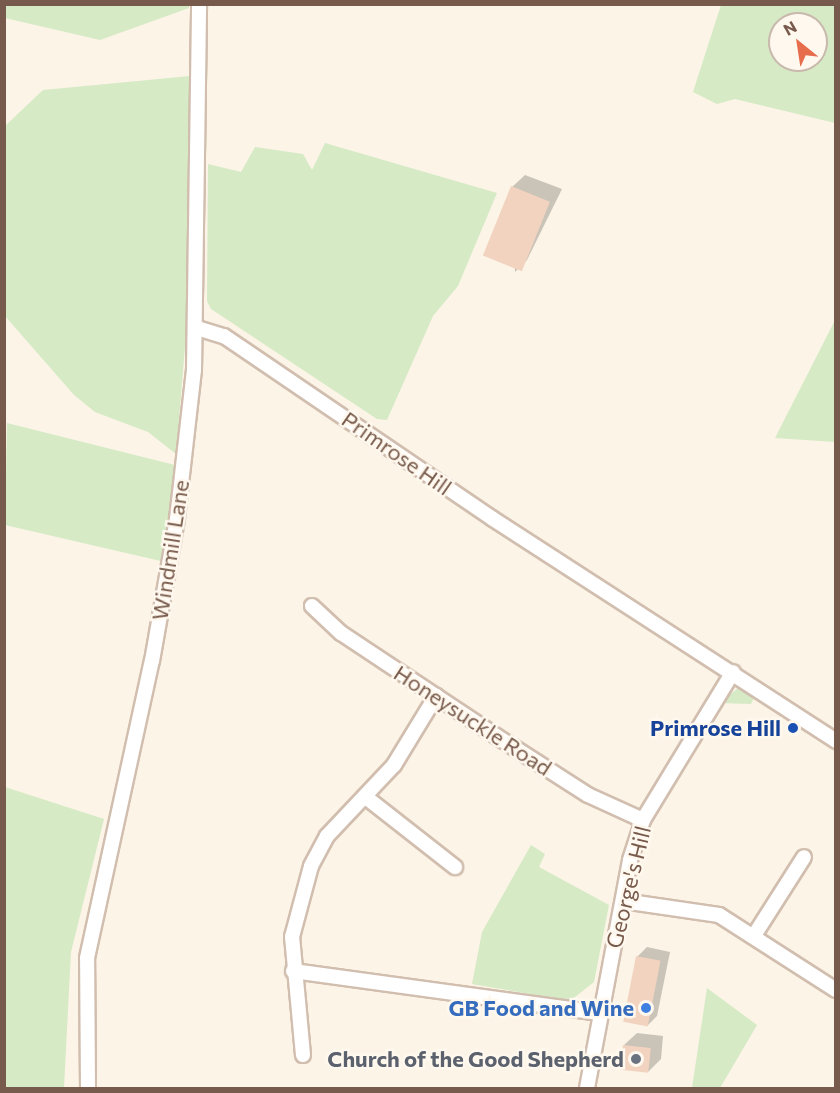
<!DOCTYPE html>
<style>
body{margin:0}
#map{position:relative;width:840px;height:1093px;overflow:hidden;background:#fcf4e7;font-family:Commissioner,sans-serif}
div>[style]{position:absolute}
.green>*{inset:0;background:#d5eac5}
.shadow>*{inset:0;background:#0003}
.building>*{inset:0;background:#f2d3bf;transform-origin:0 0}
.roads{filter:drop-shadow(2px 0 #d1beaf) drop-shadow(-2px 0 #d1beaf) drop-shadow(0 2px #d1beaf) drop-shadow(0 -2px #d1beaf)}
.minor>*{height:14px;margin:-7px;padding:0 7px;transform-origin:7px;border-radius:7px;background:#fff}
.dots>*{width:16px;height:16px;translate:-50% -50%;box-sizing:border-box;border:3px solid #fff8ee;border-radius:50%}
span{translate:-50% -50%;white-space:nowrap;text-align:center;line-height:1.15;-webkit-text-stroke:5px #fff8ee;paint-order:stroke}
.street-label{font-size:22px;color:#775a4b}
.transit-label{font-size:22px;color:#164399;font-weight:700}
.right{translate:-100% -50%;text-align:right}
.shop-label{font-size:22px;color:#366cbe;font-weight:700}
.worship-label{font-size:22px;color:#5b616d;font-weight:700}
.frame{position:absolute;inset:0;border:6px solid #775a4b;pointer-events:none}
.north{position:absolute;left:768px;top:12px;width:60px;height:60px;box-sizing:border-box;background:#fff8ee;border:2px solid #c9b9ad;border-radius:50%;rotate:330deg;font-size:16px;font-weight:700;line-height:24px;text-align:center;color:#775a4b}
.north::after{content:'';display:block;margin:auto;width:21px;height:27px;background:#e66e4d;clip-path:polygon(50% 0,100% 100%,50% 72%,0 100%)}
</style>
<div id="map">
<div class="green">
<div style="clip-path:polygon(5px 4px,189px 4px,189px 8px,100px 40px,5px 18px)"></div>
<div style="clip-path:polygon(evenodd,721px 5px,835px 5px,835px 123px,735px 99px,717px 104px,693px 92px,721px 5px,780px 24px,816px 24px,816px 60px,780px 60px,780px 24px)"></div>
<div style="clip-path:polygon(190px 76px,189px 299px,176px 454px,148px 432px,95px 412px,74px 395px,5px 316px,4px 127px,43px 90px)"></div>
<div style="clip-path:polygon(325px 143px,497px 193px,458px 286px,433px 316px,387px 420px,377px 419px,211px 309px,207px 301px,208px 164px,241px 172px,255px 147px,303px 154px,312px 170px)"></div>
<div style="clip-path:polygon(835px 320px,835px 442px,775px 438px,828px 334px)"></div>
<div style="clip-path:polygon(7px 423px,175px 465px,165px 562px,5px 525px)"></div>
<div style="clip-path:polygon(738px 688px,755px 696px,751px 704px,720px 703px)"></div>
<div style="clip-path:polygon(5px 787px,104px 819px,71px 952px,64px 1088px,5px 1088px)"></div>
<div style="clip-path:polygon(531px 845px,545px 854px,539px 867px,609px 905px,594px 982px,570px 1001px,472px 984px,482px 932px)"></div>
<div style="clip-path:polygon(707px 988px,757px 1025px,720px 1088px,692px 1088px)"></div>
</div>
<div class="shadow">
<div style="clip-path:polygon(525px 175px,562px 189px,527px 260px,515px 272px,512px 187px)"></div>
<div style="clip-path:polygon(647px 947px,670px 952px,657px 1016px,648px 1025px,637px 957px)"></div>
<div style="clip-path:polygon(637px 1033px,663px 1036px,661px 1059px,648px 1072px,624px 1045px)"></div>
</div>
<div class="building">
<div style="left:511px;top:186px;width:42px;height:75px;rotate:22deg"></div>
<div style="left:636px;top:956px;width:25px;height:67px;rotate:11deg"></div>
<div style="left:623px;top:1045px;width:28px;height:25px;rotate:6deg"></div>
</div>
<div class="roads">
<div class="minor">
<div style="left:197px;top:328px;width:28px;rotate:17deg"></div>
<div style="left:224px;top:336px;width:325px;rotate:34.2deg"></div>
<div style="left:493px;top:519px;width:409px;rotate:32.9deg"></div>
<div style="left:312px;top:606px;width:40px;rotate:43deg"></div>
<div style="left:341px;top:633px;width:186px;rotate:33.6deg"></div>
<div style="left:496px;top:736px;width:109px;rotate:32.7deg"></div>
<div style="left:588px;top:795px;width:60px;rotate:24.4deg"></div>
<div style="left:367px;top:798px;width:112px;rotate:38.1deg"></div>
<div style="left:623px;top:901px;width:97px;rotate:8.3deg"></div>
<div style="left:719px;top:915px;width:139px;rotate:32.7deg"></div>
<div style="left:755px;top:934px;width:91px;rotate:-57.5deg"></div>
<div style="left:293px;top:971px;width:310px;rotate:7.8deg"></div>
<div style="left:303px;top:1055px;width:119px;rotate:-95.3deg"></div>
<div style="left:292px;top:937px;width:73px;rotate:-75deg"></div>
<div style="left:311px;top:866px;width:34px;rotate:-62deg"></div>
<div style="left:327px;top:836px;width:98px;rotate:-46.7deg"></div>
<div style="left:394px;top:765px;width:81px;rotate:-58.7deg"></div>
<div style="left:88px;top:1088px;width:130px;rotate:-90.4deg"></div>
<div style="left:87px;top:958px;width:304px;rotate:-77.7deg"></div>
<div style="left:152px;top:661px;width:144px;rotate:-80deg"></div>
<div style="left:177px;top:519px;width:150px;rotate:-83.5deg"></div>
<div style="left:194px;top:370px;width:366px;rotate:-89.2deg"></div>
<div style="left:587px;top:1088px;width:232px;rotate:-79.3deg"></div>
<div style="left:630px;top:860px;width:42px;rotate:-72deg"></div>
<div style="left:643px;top:820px;width:173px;rotate:-58.7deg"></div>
</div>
</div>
<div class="dots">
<div style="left:793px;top:728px;background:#1a4fb4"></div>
<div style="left:646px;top:1008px;background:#3f7fe0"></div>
<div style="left:636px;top:1059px;background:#6b7280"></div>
</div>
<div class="street-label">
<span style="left:397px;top:453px;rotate:35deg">Primrose Hill</span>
<span style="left:170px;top:550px;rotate:-81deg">Windmill Lane</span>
<span style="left:473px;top:720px;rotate:33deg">Honeysuckle Road</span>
<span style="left:628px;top:887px;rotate:-76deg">George's Hill</span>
</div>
<div class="transit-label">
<span class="right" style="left:781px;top:728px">Primrose Hill</span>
</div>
<div class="shop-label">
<span class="right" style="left:634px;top:1008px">GB Food and Wine</span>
</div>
<div class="worship-label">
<span class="right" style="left:624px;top:1059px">Church of the Good Shepherd</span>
</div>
<div class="frame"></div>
<div class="north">N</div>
</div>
